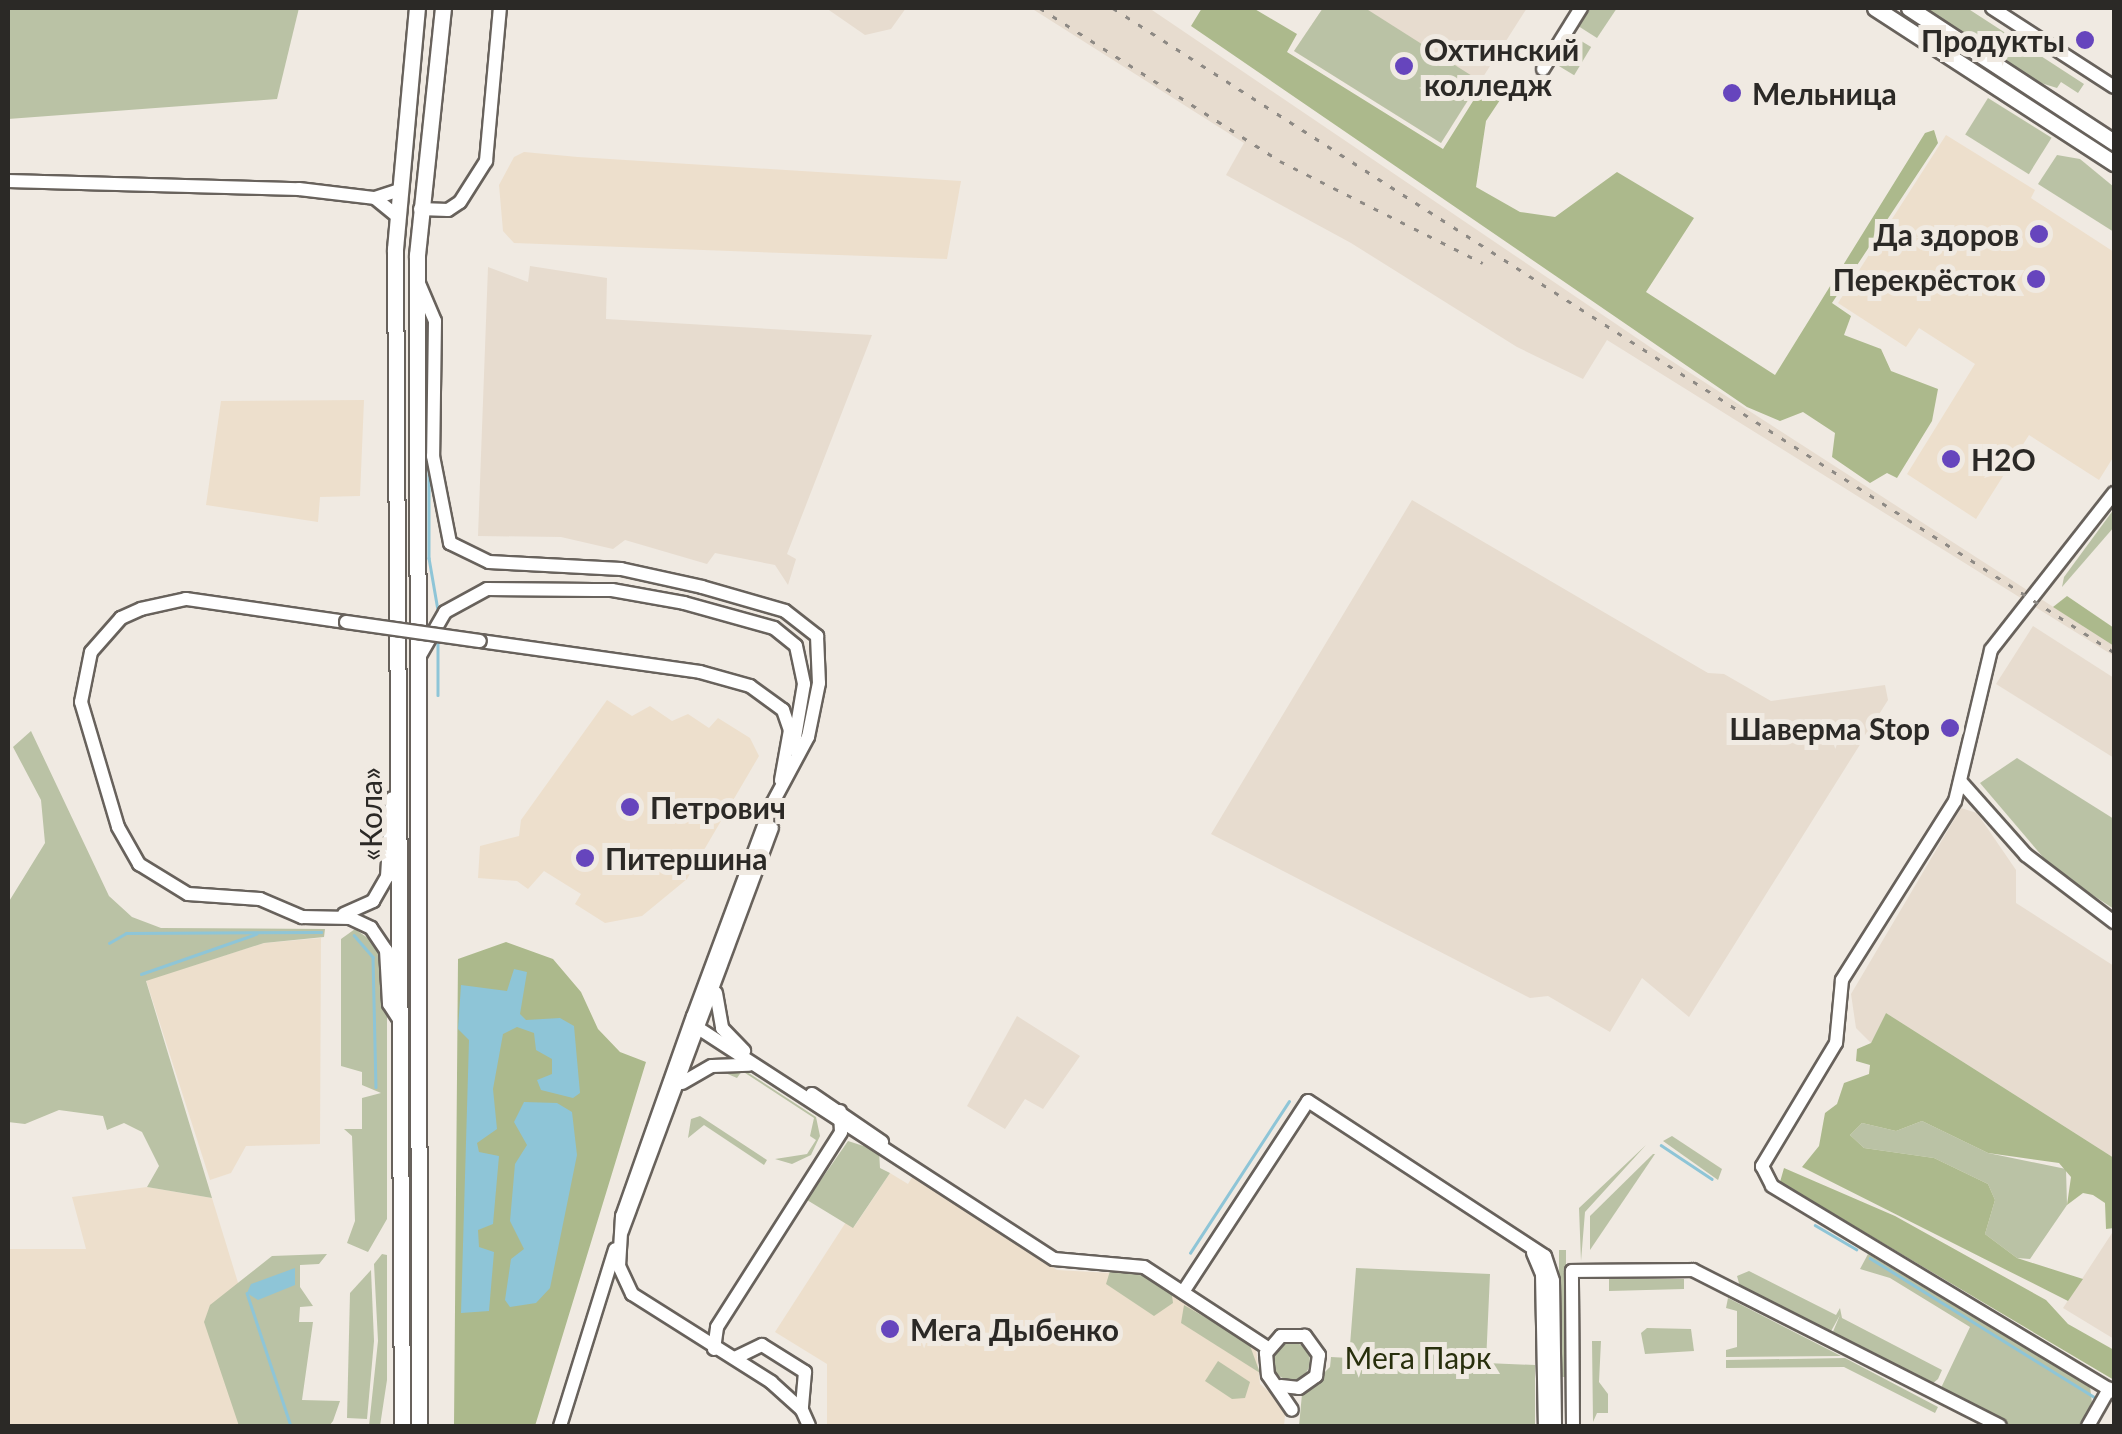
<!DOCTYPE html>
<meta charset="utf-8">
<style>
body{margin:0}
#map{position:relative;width:2122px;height:1434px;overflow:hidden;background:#f0eae2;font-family:Lato,sans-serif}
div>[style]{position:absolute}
.commercial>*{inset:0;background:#eddfcc}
.built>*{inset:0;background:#e7dccf}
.green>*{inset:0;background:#bac2a5;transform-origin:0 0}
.round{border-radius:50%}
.forest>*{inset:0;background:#acb98c}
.water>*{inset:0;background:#8ec5d7}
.stream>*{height:2.5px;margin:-1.25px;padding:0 1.25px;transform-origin:1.25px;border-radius:1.25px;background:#8ec5d7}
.roads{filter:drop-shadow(2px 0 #68625c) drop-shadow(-2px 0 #68625c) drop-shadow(0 2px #68625c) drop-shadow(0 -2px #68625c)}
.minor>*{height:12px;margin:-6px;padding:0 6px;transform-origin:6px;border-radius:6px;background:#fff}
.major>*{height:15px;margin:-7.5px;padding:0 7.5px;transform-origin:7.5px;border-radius:7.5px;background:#fff}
.rail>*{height:2.5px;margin-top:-1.25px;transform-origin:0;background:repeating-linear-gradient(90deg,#8d8984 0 5px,transparent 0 15px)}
.bridges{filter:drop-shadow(2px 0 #68625c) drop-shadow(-2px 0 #68625c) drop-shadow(0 2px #68625c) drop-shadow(0 -2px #68625c)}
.minor-bridge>*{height:12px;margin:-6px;padding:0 6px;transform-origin:6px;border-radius:6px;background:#fff}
.dots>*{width:28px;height:28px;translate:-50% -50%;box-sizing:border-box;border:5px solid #f0eae2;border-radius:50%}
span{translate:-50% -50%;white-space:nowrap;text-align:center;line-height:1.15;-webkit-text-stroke:10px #f0eae2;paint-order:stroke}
.poi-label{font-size:30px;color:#2b2926;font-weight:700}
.right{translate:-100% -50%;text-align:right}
.left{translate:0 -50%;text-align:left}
.street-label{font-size:30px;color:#2b2926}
.park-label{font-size:30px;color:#282f0c}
.frame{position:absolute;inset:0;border:10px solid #2b2926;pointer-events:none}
</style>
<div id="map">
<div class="commercial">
<div style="clip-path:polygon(1946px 135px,2035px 190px,2031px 198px,2114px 252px,2114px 456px,2099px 480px,2029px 435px,1976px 519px,1907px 474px,1975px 364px,1919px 328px,1906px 347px,1838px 303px)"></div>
<div style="clip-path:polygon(524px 152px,578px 157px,961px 181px,947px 259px,514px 243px,503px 231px,499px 185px,514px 157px)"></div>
<div style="clip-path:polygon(364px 400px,360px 496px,320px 497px,318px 522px,206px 505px,221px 401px)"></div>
<div style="clip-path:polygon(607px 700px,632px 716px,650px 706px,672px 721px,688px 714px,709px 728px,718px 718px,750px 738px,759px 756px,687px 879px,642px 916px,605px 923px,575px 904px,581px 894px,544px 871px,528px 889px,517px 881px,478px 878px,480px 846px,519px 836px,521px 820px)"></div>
<div style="clip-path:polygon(321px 938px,320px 1144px,246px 1146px,231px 1173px,210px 1180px,146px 980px,264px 943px)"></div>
<div style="clip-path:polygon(890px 1173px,908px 1184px,914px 1174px,1057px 1270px,1147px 1275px,1256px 1347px,1260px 1384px,1286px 1406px,1284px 1426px,827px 1426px,827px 1364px,775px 1332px,846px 1222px,854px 1227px)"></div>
<div style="clip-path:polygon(147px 1187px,212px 1198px,282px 1426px,8px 1426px,8px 1249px,86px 1249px,72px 1197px)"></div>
</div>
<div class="built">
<div style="clip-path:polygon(826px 8px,906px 8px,891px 29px,865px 35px)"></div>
<div style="clip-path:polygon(1031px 8px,1149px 8px,1653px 349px,2114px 646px,2114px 656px,1607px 340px,1583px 379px,1517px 347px,1351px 243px,1226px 175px,1244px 143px)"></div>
<div style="clip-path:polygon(1323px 8px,1527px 8px,1441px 143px,1294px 51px)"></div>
<div style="clip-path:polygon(530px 266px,607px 278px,606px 319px,872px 335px,787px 554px,796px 559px,788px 585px,775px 565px,715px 553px,707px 564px,625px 540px,613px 549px,561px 537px,478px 536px,488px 267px,528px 282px)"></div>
<div style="clip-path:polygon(1412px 500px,1708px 673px,1724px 674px,1771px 701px,1885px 685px,1888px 700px,1689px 1017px,1642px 978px,1610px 1032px,1548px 996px,1530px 998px,1211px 834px)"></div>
<div style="clip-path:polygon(2033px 626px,2114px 678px,2114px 758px,1996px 684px)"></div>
<div style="clip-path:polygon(1961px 808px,1977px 813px,2016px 870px,2016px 903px,2114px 966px,2114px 1158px,1886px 1013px,1871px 1043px,1856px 1028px,1851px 994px)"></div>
<div style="clip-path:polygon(1017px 1016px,1080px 1056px,1043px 1109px,1025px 1099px,1005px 1129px,967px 1106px)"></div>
<div style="clip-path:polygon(2114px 1230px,2114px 1339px,2063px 1308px)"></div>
</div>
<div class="green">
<div style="clip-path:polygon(8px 8px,299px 8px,277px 99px,8px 119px)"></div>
<div style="clip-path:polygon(1323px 8px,1365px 8px,1480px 81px,1441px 143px,1294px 51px)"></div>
<div style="clip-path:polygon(1585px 8px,1617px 8px,1597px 38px,1575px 24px)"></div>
<div style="clip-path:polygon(1925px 8px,1967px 8px,2084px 84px,2078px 93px,2061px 82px,2057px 88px,2041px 83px)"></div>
<div style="left:1568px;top:33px;width:27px;height:33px;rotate:31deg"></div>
<div style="left:1988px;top:98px;width:75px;height:43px;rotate:32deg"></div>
<div style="clip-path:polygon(2057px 155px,2080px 159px,2114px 187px,2114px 232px,2038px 184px)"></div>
<div style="clip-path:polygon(2114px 509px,2114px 527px,2062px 587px,2064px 577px)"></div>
<div style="clip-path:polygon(31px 731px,109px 896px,132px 917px,161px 928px,325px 929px,324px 937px,264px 943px,146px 981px,212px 1198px,147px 1187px,159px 1166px,142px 1132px,124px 1123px,107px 1130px,103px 1116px,59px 1110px,25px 1124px,8px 1122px,8px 903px,45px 843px,41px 800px,13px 747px)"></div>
<div style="clip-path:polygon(2017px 758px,2114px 819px,2114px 909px,2054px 870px,1980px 783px)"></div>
<div style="clip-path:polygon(355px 929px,379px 946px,387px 984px,387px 1219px,368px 1252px,347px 1243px,355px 1221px,352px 1136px,344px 1129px,362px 1129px,362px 1098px,381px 1093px,362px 1085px,362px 1072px,341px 1066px,341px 939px)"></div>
<div style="clip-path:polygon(741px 1068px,816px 1117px,820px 1136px,811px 1155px,792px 1164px,775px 1159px,807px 1154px,816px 1140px,810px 1136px,814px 1118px,742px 1071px,737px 1078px,716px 1069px)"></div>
<div style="clip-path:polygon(700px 1116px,767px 1160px,764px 1165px,704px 1125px,688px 1138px,691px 1119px)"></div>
<div style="clip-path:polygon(1922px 1121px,1988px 1153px,2066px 1169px,2067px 1205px,2030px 1259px,2017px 1258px,1985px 1234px,1995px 1200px,1988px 1184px,1934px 1158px,1864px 1148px,1850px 1135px,1862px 1123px,1896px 1131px)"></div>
<div style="clip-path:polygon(1672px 1136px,1722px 1169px,1718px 1180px,1663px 1141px)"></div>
<div style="clip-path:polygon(848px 1141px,879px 1151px,880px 1168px,890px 1173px,853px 1228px,807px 1200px)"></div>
<div style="clip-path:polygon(1646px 1145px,1585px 1212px,1581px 1261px,1579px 1208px)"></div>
<div style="clip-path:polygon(1653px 1154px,1655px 1154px,1590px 1250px,1590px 1216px)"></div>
<div style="left:1559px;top:1250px;width:7px;height:127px"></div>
<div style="clip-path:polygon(327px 1254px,319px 1264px,300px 1265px,300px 1287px,313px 1306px,300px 1307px,299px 1322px,313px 1322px,302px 1400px,340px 1401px,333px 1421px,329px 1426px,239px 1426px,204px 1322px,210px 1305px,272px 1256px)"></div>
<div style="clip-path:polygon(382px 1254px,387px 1255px,387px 1380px,380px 1426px,369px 1426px,378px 1341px,374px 1264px)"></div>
<div style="clip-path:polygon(1868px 1254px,2090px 1386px,2092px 1403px,2080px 1426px,2012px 1426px,1940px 1390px,1970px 1327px,1890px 1278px,1860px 1269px)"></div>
<div style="clip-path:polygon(1356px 1268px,1490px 1274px,1486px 1363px,1535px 1365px,1535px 1426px,1299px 1426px,1302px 1394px,1330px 1367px,1331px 1357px,1349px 1358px)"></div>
<div style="clip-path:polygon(371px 1270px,374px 1341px,367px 1419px,347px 1418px,350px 1293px)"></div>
<div style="clip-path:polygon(1110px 1271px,1147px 1275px,1171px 1288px,1173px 1303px,1154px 1316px,1106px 1284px)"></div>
<div style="clip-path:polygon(1749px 1271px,1836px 1315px,1840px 1308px,1842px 1318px,1942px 1370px,1938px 1379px,1932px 1384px,1832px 1334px,1840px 1315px,1830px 1333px,1740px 1287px,1737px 1276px)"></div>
<div style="clip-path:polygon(1609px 1279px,1684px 1279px,1684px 1289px,1609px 1291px)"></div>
<div style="clip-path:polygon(1728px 1298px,1841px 1356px,1726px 1357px,1726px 1350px,1737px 1347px,1737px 1311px,1726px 1308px)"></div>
<div style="clip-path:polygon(1184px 1305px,1249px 1343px,1260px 1373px,1181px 1323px)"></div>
<div style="clip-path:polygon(1647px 1328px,1691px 1329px,1694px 1351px,1645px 1354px,1641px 1333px)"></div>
<div style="clip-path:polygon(1592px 1341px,1601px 1341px,1599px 1382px,1608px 1394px,1608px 1413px,1597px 1413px,1593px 1422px)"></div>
<div class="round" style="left:1272px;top:1342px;width:38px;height:38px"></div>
<div style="clip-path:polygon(1845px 1358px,1938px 1407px,1935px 1413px,1844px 1367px,1726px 1368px,1726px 1360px)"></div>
<div style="clip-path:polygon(1218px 1361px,1250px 1382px,1245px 1398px,1232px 1399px,1205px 1381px)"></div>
</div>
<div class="forest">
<div style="clip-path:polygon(1202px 8px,1253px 8px,1297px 34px,1287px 52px,1443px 149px,1485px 82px,1500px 100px,1486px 121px,1476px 187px,1520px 212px,1555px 217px,1617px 172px,1694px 218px,1646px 292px,1775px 375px,1925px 133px,1934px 130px,1938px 143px,1832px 303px,1851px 316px,1844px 335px,1881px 349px,1891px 371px,1938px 389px,1932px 421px,1897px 478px,1887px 473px,1870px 483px,1832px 457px,1835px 433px,1803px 412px,1780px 421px,1747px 407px,1191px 26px)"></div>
<div style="clip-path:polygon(2067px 596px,2114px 628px,2114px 646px,2053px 607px)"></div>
<div style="clip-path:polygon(506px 942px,553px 959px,581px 992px,598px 1029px,620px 1052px,646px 1062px,535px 1426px,454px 1426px,458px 959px)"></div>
<div style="clip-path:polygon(1886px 1013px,2114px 1158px,2114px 1228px,2106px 1229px,2105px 1203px,2093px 1195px,2083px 1193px,2067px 1205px,2071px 1177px,2059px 1163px,1988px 1153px,1922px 1121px,1896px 1131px,1862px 1123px,1850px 1135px,1864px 1148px,1934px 1158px,1988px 1184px,1995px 1200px,1985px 1234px,2017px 1258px,2083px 1279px,2068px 1301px,1802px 1167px,1819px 1146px,1825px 1113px,1837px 1104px,1844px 1083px,1869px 1074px,1870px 1065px,1856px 1061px,1857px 1049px,1871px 1043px)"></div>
<div style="clip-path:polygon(1784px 1168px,1895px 1216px,2046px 1300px,2068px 1324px,2114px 1350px,2114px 1380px,1780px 1182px)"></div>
</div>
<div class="water">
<div style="clip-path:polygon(514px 969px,527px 972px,520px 1014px,526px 1020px,560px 1018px,574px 1026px,580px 1093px,573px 1098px,541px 1090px,537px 1080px,552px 1074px,552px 1059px,536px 1050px,534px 1033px,517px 1027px,503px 1034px,493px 1089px,497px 1129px,477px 1143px,479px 1152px,499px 1156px,493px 1224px,478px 1230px,479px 1247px,494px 1252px,489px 1311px,461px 1313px,469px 1040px,458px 1029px,461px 985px,507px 991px)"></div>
<div style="clip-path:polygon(524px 1102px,557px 1103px,572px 1112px,577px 1155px,550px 1288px,536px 1303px,510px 1307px,505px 1300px,511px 1259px,524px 1249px,510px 1221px,515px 1164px,527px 1145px,514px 1122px)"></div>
<div style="clip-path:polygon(295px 1268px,295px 1285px,258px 1300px,247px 1293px,251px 1284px)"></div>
</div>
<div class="stream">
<div style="left:429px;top:464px;width:94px;rotate:90deg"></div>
<div style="left:429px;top:558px;width:53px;rotate:80.2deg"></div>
<div style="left:438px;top:643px;width:52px;rotate:90deg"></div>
<div style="left:354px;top:935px;width:29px;rotate:49deg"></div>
<div style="left:373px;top:957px;width:130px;rotate:88.7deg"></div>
<div style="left:109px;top:943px;width:20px;rotate:-30deg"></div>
<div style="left:126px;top:933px;width:195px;rotate:-0.3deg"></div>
<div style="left:141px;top:974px;width:122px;rotate:-19.2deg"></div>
<div style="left:1661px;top:1145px;width:61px;rotate:33.7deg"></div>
<div style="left:1815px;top:1225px;width:48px;rotate:30.3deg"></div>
<div style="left:1190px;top:1253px;width:181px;rotate:-56.9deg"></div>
<div style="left:1870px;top:1258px;width:264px;rotate:31.8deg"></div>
<div style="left:247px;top:1293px;width:140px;rotate:71.7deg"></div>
</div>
<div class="roads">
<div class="minor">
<div style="left:1992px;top:8px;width:145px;rotate:32.9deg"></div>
<div style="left:1543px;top:69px;width:72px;rotate:-58.1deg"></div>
<div style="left:8px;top:181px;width:291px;rotate:1.6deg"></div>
<div style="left:299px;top:189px;width:77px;rotate:6.8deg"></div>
<div style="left:420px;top:209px;width:28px;rotate:2deg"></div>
<div style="left:448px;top:210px;width:14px;rotate:-34deg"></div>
<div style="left:460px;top:202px;width:49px;rotate:-57.6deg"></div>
<div style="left:486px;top:161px;width:154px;rotate:-84.8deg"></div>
<div style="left:397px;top:216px;width:28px;rotate:-141deg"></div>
<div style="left:375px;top:198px;width:25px;rotate:-18deg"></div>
<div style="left:418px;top:281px;width:43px;rotate:67deg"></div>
<div style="left:435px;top:321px;width:135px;rotate:90.8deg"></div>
<div style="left:433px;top:456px;width:89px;rotate:78.9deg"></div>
<div style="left:450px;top:543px;width:43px;rotate:26deg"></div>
<div style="left:489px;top:562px;width:132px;rotate:3deg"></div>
<div style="left:621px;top:569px;width:83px;rotate:12.5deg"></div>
<div style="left:702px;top:587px;width:86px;rotate:16.1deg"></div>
<div style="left:785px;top:611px;width:41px;rotate:38deg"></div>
<div style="left:817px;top:636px;width:47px;rotate:87.6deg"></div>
<div style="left:819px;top:683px;width:55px;rotate:101.5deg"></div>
<div style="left:808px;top:737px;width:76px;rotate:118.2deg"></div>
<div style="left:772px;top:804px;width:226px;rotate:110.4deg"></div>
<div style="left:693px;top:1016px;width:212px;rotate:109.5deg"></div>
<div style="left:622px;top:1216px;width:50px;rotate:93.4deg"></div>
<div style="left:619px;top:1266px;width:31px;rotate:65deg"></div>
<div style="left:632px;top:1294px;width:165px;rotate:32.3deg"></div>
<div style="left:771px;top:1382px;width:42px;rotate:42.1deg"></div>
<div style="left:802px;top:1410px;width:17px;rotate:66deg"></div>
<div style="left:2114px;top:493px;width:199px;rotate:128.1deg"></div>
<div style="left:1991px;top:650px;width:155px;rotate:103.4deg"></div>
<div style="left:1955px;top:801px;width:212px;rotate:122.3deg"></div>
<div style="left:1842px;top:980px;width:63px;rotate:95.4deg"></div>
<div style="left:1836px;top:1043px;width:144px;rotate:121deg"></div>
<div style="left:1762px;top:1166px;width:22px;rotate:63deg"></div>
<div style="left:1772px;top:1186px;width:399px;rotate:31.1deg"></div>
<div style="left:346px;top:622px;width:162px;rotate:-171.8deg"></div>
<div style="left:186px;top:599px;width:46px;rotate:167.5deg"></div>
<div style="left:141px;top:609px;width:22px;rotate:156deg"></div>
<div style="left:121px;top:618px;width:45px;rotate:131.4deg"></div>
<div style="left:91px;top:652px;width:51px;rotate:101.3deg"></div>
<div style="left:81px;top:702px;width:130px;rotate:73.5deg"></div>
<div style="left:118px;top:827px;width:43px;rotate:60.4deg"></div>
<div style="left:139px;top:864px;width:57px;rotate:31.5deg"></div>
<div style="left:188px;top:894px;width:72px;rotate:4deg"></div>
<div style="left:260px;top:899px;width:46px;rotate:23.2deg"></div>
<div style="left:302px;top:917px;width:48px;rotate:1.2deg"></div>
<div style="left:350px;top:918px;width:23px;rotate:25deg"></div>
<div style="left:371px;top:928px;width:27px;rotate:56deg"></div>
<div style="left:386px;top:950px;width:54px;rotate:86.8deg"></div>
<div style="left:389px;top:1004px;width:17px;rotate:57deg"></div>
<div style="left:480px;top:641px;width:222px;rotate:8deg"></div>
<div style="left:700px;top:672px;width:52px;rotate:15.6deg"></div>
<div style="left:750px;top:686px;width:41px;rotate:36deg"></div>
<div style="left:783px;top:710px;width:21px;rotate:71deg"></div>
<div style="left:790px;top:730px;width:51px;rotate:100.2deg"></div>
<div style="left:418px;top:659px;width:54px;rotate:-60.1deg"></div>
<div style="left:445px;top:612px;width:48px;rotate:-28.7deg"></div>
<div style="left:487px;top:589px;width:125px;rotate:0.5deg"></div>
<div style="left:612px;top:590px;width:73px;rotate:10.2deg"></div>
<div style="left:684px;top:603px;width:93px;rotate:15.5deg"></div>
<div style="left:774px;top:628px;width:28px;rotate:39deg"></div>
<div style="left:796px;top:646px;width:39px;rotate:78deg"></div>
<div style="left:804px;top:684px;width:66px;rotate:99.6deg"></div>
<div style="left:1961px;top:782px;width:98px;rotate:48.3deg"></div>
<div style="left:2026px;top:855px;width:111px;rotate:37.3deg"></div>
<div style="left:344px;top:914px;width:32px;rotate:-24deg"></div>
<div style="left:373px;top:901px;width:28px;rotate:-60deg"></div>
<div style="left:387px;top:877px;width:79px;rotate:-86.4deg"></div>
<div style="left:716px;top:993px;width:36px;rotate:80deg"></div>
<div style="left:722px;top:1028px;width:32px;rotate:46deg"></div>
<div style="left:695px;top:1026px;width:428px;rotate:33deg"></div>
<div style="left:1054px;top:1259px;width:90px;rotate:5.1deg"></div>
<div style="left:1144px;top:1267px;width:148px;rotate:33.2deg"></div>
<div style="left:682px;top:1083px;width:34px;rotate:-30deg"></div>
<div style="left:712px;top:1066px;width:37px;rotate:-2deg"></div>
<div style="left:812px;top:1094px;width:85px;rotate:34.4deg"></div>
<div style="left:622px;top:1231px;width:430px;rotate:-69.6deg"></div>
<div style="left:1533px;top:1253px;width:23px;rotate:67deg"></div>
<div style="left:1542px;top:1274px;width:152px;rotate:88.9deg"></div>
<div style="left:1183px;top:1292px;width:228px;rotate:-56.8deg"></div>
<div style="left:1308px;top:1101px;width:283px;rotate:33.2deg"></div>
<div style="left:1545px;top:1256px;width:26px;rotate:72deg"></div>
<div style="left:1553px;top:1281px;width:145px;rotate:89.2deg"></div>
<div style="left:714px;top:1349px;width:22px;rotate:-82deg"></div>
<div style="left:717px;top:1327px;width:231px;rotate:-57.5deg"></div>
<div style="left:841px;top:1132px;width:21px;rotate:-93deg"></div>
<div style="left:735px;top:1358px;width:30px;rotate:-26deg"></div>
<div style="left:762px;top:1345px;width:51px;rotate:32.1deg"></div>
<div style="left:805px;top:1372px;width:38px;rotate:95deg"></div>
<div style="left:1281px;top:1386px;width:18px;rotate:6deg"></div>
<div style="left:1299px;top:1388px;width:21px;rotate:-35deg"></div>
<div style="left:1316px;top:1376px;width:21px;rotate:-82deg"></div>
<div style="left:1319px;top:1355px;width:24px;rotate:-126deg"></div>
<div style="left:1305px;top:1336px;width:24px;rotate:180deg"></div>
<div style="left:1281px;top:1336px;width:23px;rotate:131deg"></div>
<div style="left:1266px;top:1353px;width:22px;rotate:85deg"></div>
<div style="left:1268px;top:1375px;width:42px;rotate:55.6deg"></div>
<div style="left:560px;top:1426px;width:185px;rotate:-72.7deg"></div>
<div style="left:1573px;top:1426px;width:155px;rotate:-90.4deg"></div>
<div style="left:1572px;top:1271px;width:121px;rotate:-0.5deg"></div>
<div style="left:1693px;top:1270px;width:344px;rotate:26.9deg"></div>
<div style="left:2088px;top:1426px;width:43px;rotate:-60.4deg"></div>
</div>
<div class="major">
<div style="left:1875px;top:8px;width:285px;rotate:33deg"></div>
<div style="left:1909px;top:8px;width:245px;rotate:33.2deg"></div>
<div style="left:402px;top:1426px;width:1177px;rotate:-90.34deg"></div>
<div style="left:395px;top:249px;width:242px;rotate:-84.8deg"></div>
<div style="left:419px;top:1426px;width:1171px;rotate:-90.1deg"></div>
<div style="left:417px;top:255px;width:248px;rotate:-84deg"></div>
</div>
</div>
<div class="rail">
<div style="left:1040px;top:8px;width:285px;rotate:32.5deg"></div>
<div style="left:1280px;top:161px;width:227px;rotate:26.7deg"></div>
<div style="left:1113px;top:8px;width:1190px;rotate:32.76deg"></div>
</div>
<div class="bridges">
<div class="minor-bridge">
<div style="left:346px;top:622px;width:135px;rotate:8.1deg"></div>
</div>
</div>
<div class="dots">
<div style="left:2085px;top:40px;background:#6645bd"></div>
<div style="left:1404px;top:66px;background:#6645bd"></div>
<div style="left:1732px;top:93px;background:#6645bd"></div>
<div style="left:2039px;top:234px;background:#6645bd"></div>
<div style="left:2036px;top:279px;background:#6645bd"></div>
<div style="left:1951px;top:459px;background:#6645bd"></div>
<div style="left:1950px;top:728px;background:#6645bd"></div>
<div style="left:630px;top:807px;background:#6645bd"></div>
<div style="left:585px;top:858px;background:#6645bd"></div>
<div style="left:890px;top:1329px;background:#6645bd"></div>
</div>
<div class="poi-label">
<span class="right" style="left:2065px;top:40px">Продукты</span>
<span class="left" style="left:1424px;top:66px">Охтинский<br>колледж</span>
<span class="left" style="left:1752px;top:93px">Мельница</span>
<span class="right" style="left:2019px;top:234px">Да здоров</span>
<span class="right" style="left:2016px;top:279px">Перекрёсток</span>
<span class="left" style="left:1971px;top:459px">H2O</span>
<span class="right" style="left:1930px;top:728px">Шаверма Stop</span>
<span class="left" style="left:650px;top:807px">Петрович</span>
<span class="left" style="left:605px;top:858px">Питершина</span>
<span class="left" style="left:910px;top:1329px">Мега Дыбенко</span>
</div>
<div class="street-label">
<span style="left:370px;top:814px;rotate:-90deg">«Кола»</span>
</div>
<div class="park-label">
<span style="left:1418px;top:1357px">Мега Парк</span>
</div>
<div class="frame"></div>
</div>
